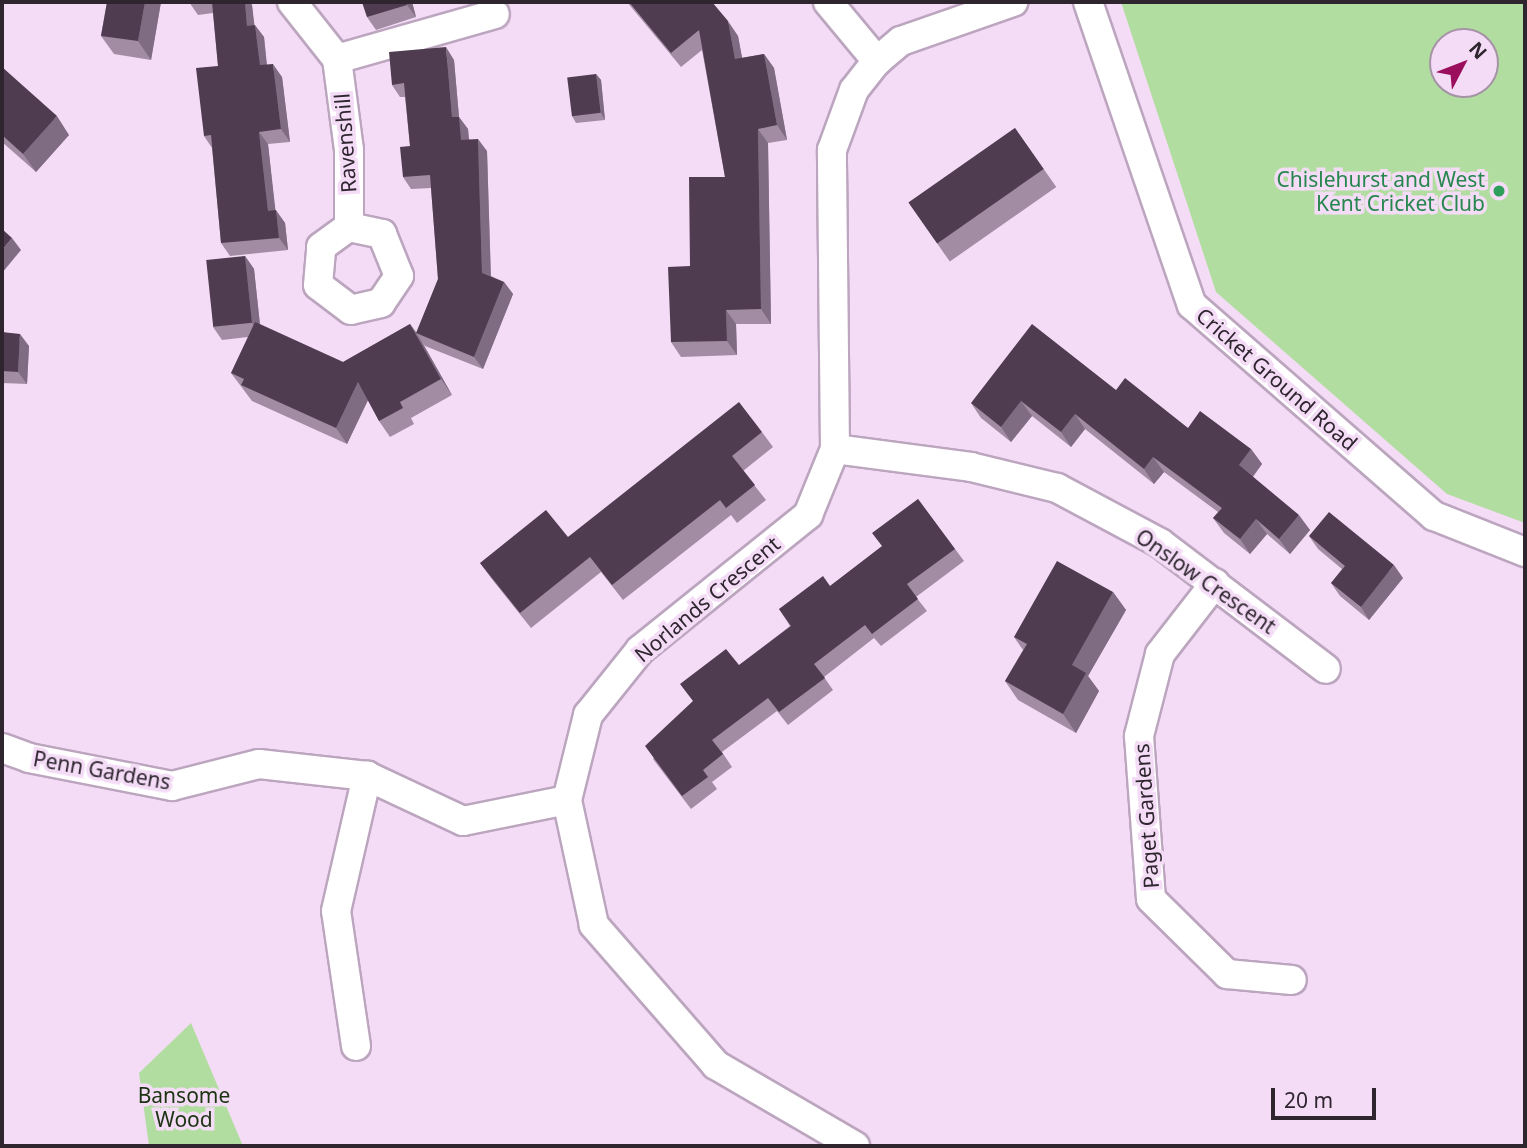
<!DOCTYPE html>
<style>
body{margin:0}
#map{position:relative;width:1527px;height:1148px;overflow:hidden;background:#f4dcf6;font-family:"Noto Sans",sans-serif}
div>[style]{position:absolute}
.green>*{inset:0;background:#b2dda0}
.roads{filter:drop-shadow(2px 0 #bca5be) drop-shadow(-2px 0 #bca5be) drop-shadow(0 2px #bca5be) drop-shadow(0 -2px #bca5be)}
.street>*{height:28px;margin:-14px;padding:0 14px;transform-origin:14px;border-radius:14px;background:#fff}
.wall>*{inset:0;background:#a28ca4;transform-origin:0 0}
.shaded-wall>*{inset:0;background:#806c82}
.building>*{inset:0;background:#4f3c51;transform-origin:0 0}
.dots>*{width:19px;height:19px;translate:-50% -50%;box-sizing:border-box;border:4px solid #f4dcf6;border-radius:50%}
span{translate:-50% -50%;white-space:nowrap;text-align:center;line-height:1.15;-webkit-text-stroke:7px #f4dcf6;paint-order:stroke}
.street-label{font-size:21px;color:#2e252f}
.leisure-label{font-size:21px;color:#27864d}
.right{translate:-100% -50%;text-align:right}
.park-label{font-size:21px;color:#1c3311}
.frame{position:absolute;inset:0;border:4px solid #2e252f;pointer-events:none}
.north{position:absolute;left:1429px;top:28px;width:70px;height:70px;box-sizing:border-box;background:#f4dcf6;border:2px solid #a593a6;border-radius:50%;rotate:48deg;font-size:19px;font-weight:700;line-height:28px;text-align:center;color:#2e252f}
.north::after{content:'';display:block;margin:auto;width:24px;height:32px;background:#9b0e5d;clip-path:polygon(50% 0,100% 100%,50% 72%,0 100%)}
.scale{position:absolute;left:1271px;top:1088px;width:105px;height:32px;box-sizing:border-box;border:4px solid #2e252f;border-top:0;padding-left:9px;font-size:21px;line-height:24px;white-space:nowrap;color:#2e252f;-webkit-text-stroke:5px #f4dcf6;paint-order:stroke}
</style>
<div id="map">
<div class="green">
<div style="clip-path:polygon(evenodd,1121px 2px,1525px 2px,1525px 523px,1447px 494px,1216px 292px,1121px 2px,1485px 42px,1485px 84px,1443px 84px,1443px 42px,1485px 42px)"></div>
<div style="clip-path:polygon(191px 1023px,243px 1146px,149px 1146px,139px 1073px)"></div>
</div>
<div class="roads">
<div class="street">
<div style="left:292px;top:2px;width:73px;rotate:51.7deg"></div>
<div style="left:828px;top:2px;width:77px;rotate:50.3deg"></div>
<div style="left:1088px;top:2px;width:320px;rotate:71.1deg"></div>
<div style="left:1192px;top:305px;width:321px;rotate:41.1deg"></div>
<div style="left:1434px;top:516px;width:98px;rotate:21.6deg"></div>
<div style="left:349px;top:227px;width:77px;rotate:-90deg"></div>
<div style="left:349px;top:150px;width:92px;rotate:-97.5deg"></div>
<div style="left:337px;top:59px;width:164px;rotate:-15.9deg"></div>
<div style="left:349px;top:227px;width:34px;rotate:12deg"></div>
<div style="left:382px;top:234px;width:45px;rotate:68deg"></div>
<div style="left:399px;top:276px;width:32px;rotate:124deg"></div>
<div style="left:381px;top:303px;width:31px;rotate:167deg"></div>
<div style="left:351px;top:310px;width:41px;rotate:-142.9deg"></div>
<div style="left:318px;top:285px;width:38px;rotate:-85deg"></div>
<div style="left:321px;top:247px;width:34px;rotate:-36deg"></div>
<div style="left:835px;top:449px;width:137px;rotate:7.5deg"></div>
<div style="left:971px;top:467px;width:89px;rotate:13.7deg"></div>
<div style="left:1057px;top:488px;width:117px;rotate:28.1deg"></div>
<div style="left:1160px;top:543px;width:208px;rotate:37.2deg"></div>
<div style="left:1215px;top:583px;width:90px;rotate:127.8deg"></div>
<div style="left:1160px;top:654px;width:85px;rotate:104.4deg"></div>
<div style="left:1139px;top:736px;width:163px;rotate:85.8deg"></div>
<div style="left:1151px;top:899px;width:107px;rotate:44.6deg"></div>
<div style="left:1227px;top:974px;width:65px;rotate:5.3deg"></div>
<div style="left:2px;top:748px;width:29px;rotate:20deg"></div>
<div style="left:29px;top:758px;width:146px;rotate:11.1deg"></div>
<div style="left:172px;top:786px;width:90px;rotate:-14.2deg"></div>
<div style="left:259px;top:764px;width:109px;rotate:6.3deg"></div>
<div style="left:367px;top:776px;width:106px;rotate:25.1deg"></div>
<div style="left:463px;top:821px;width:106px;rotate:-11.4deg"></div>
<div style="left:356px;top:1046px;width:136px;rotate:-98.4deg"></div>
<div style="left:336px;top:911px;width:139px;rotate:-77.1deg"></div>
<div style="left:855px;top:1146px;width:161px;rotate:-149.8deg"></div>
<div style="left:716px;top:1065px;width:186px;rotate:-131.1deg"></div>
<div style="left:594px;top:925px;width:128px;rotate:-102.2deg"></div>
<div style="left:567px;top:800px;width:88px;rotate:-76.1deg"></div>
<div style="left:588px;top:715px;width:83px;rotate:-51.3deg"></div>
<div style="left:640px;top:650px;width:216px;rotate:-38.8deg"></div>
<div style="left:808px;top:515px;width:71px;rotate:-67.8deg"></div>
<div style="left:835px;top:449px;width:299px;rotate:-90.6deg"></div>
<div style="left:832px;top:150px;width:64px;rotate:-69.9deg"></div>
<div style="left:854px;top:90px;width:37px;rotate:-52deg"></div>
<div style="left:877px;top:61px;width:31px;rotate:-40deg"></div>
<div style="left:901px;top:41px;width:119px;rotate:-19.2deg"></div>
</div>
</div>
<div class="wall">
<div style="clip-path:polygon(107px 2px,161px 2px,151px 60px,114px 54px,101px 36px)"></div>
<div style="clip-path:polygon(189px 2px,250px 2px,252px 5px,254px 25px,264px 37px,267px 65px,282px 77px,290px 142px,268px 144px,275px 210px,285px 223px,288px 250px,230px 256px,221px 243px,212px 148px,204px 136px,218px 66px,213px 13px,198px 15px)"></div>
<div style="clip-path:polygon(362px 2px,412px 2px,416px 17px,376px 30px,367px 17px)"></div>
<div style="clip-path:polygon(627px 2px,712px 2px,738px 36px,742px 58px,764px 54px,774px 68px,787px 140px,768px 143px,771px 324px,736px 324px,737px 355px,681px 357px,671px 342px,690px 266px,725px 177px,702px 50px,681px 67px)"></div>
<div style="clip-path:polygon(454px 60px,459px 117px,468px 129px,469px 139px,487px 151px,491px 276px,504px 282px,513px 294px,483px 369px,425px 346px,422px 342px,452px 395px,411px 418px,414px 424px,390px 437px,379px 421px,368px 400px,347px 444px,252px 401px,231px 373px,248px 337px,222px 340px,213px 327px,245px 256px,254px 269px,260px 324px,343px 362px,410px 324px,417px 333px,438px 279px,431px 188px,411px 189px,403px 177px,410px 146px,405px 97px,400px 97px,392px 85px)"></div>
<div style="clip-path:polygon(2px 67px,69px 135px,36px 172px,2px 142px)"></div>
<div style="clip-path:polygon(596px 74px,601px 80px,605px 120px,576px 123px,572px 116px)"></div>
<div style="left:1015px;top:128px;width:72px;height:130px;rotate:55deg"></div>
<div style="clip-path:polygon(2px 332px,29px 346px,27px 384px,2px 383px)"></div>
<div style="clip-path:polygon(1116px 390px,1188px 428px,1251px 449px,1262px 464px,1253px 477px,1310px 530px,1290px 554px,1267px 534px,1250px 554px,1224px 533px,1213px 518px,1218px 512px,1164px 472px,1154px 484px,1085px 429px,1071px 447px,1032px 416px,1011px 442px,981px 418px,971px 403px)"></div>
<div style="clip-path:polygon(762px 432px,773px 447px,743px 471px,766px 500px,737px 523px,731px 515px,623px 600px,601px 572px,531px 628px,491px 578px,480px 563px,568px 537px)"></div>
<div style="clip-path:polygon(918px 499px,964px 561px,916px 597px,927px 611px,881px 646px,874px 638px,824px 677px,833px 690px,788px 725px,777px 711px,722px 752px,732px 767px,712px 782px,717px 789px,691px 809px,653px 759px,693px 701px,790px 626px,779px 609px,830px 586px,882px 547px)"></div>
<div style="clip-path:polygon(1309px 536px,1403px 578px,1369px 620px,1340px 596px,1331px 583px,1342px 569px,1318px 549px)"></div>
<div style="clip-path:polygon(1113px 592px,1126px 610px,1088px 676px,1099px 691px,1076px 733px,1018px 700px,1005px 681px,1023px 650px,1014px 637px)"></div>
</div>
<div class="shaded-wall">
<div style="clip-path:polygon(145px 2px,161px 2px,151px 60px,138px 41px)"></div>
<div style="clip-path:polygon(245px 2px,250px 2px,252px 5px,256px 38px,247px 26px)"></div>
<div style="clip-path:polygon(406px 2px,412px 2px,416px 17px,407px 5px)"></div>
<div style="clip-path:polygon(728px 21px,738px 36px,745px 73px,735px 59px)"></div>
<div style="clip-path:polygon(255px 25px,264px 37px,268px 78px,260px 65px)"></div>
<div style="clip-path:polygon(446px 47px,454px 60px,459px 117px,468px 129px,470px 153px,461px 140px,452px 117px)"></div>
<div style="clip-path:polygon(764px 54px,774px 68px,787px 140px,777px 125px)"></div>
<div style="clip-path:polygon(273px 64px,282px 77px,290px 142px,281px 129px)"></div>
<div style="clip-path:polygon(596px 74px,601px 80px,605px 120px,601px 113px)"></div>
<div style="clip-path:polygon(57px 116px,69px 135px,36px 172px,23px 154px)"></div>
<div style="clip-path:polygon(758px 129px,768px 143px,771px 324px,761px 309px)"></div>
<div style="clip-path:polygon(259px 132px,268px 144px,277px 224px,268px 211px)"></div>
<div style="clip-path:polygon(478px 139px,487px 151px,491px 285px,482px 273px)"></div>
<div style="clip-path:polygon(276px 210px,285px 223px,288px 250px,279px 238px)"></div>
<div style="clip-path:polygon(12px 238px,21px 250px,2px 273px,2px 250px)"></div>
<div style="clip-path:polygon(245px 256px,254px 269px,261px 335px,252px 323px)"></div>
<div style="clip-path:polygon(504px 282px,513px 294px,483px 369px,474px 357px)"></div>
<div style="clip-path:polygon(726px 310px,736px 324px,737px 355px,727px 341px)"></div>
<div style="clip-path:polygon(410px 324px,422px 342px,452px 395px,441px 379px)"></div>
<div style="clip-path:polygon(20px 334px,29px 346px,27px 384px,18px 372px)"></div>
<div style="clip-path:polygon(358px 382px,369px 398px,347px 444px,336px 428px)"></div>
<div style="clip-path:polygon(1021px 401px,1032px 416px,1011px 442px,1001px 427px)"></div>
<div style="clip-path:polygon(1075px 414px,1085px 429px,1071px 447px,1061px 432px)"></div>
<div style="clip-path:polygon(1251px 449px,1262px 464px,1250px 480px,1239px 465px)"></div>
<div style="clip-path:polygon(1153px 457px,1164px 472px,1154px 484px,1144px 469px)"></div>
<div style="clip-path:polygon(1299px 515px,1310px 530px,1290px 554px,1279px 539px)"></div>
<div style="clip-path:polygon(1256px 519px,1267px 534px,1250px 554px,1240px 539px)"></div>
<div style="clip-path:polygon(1394px 565px,1403px 578px,1369px 620px,1361px 607px)"></div>
<div style="clip-path:polygon(1113px 592px,1126px 610px,1088px 676px,1099px 691px,1076px 733px,1063px 714px,1072px 665px)"></div>
</div>
<div class="building">
<div style="clip-path:polygon(107px 2px,145px 2px,138px 41px,101px 36px)"></div>
<div style="clip-path:polygon(212px 2px,245px 2px,247px 26px,255px 25px,260px 65px,273px 64px,281px 129px,259px 132px,268px 211px,276px 210px,279px 238px,221px 243px,211px 135px,204px 136px,196px 68px,218px 66px)"></div>
<div style="clip-path:polygon(362px 2px,406px 2px,407px 5px,367px 17px)"></div>
<div style="clip-path:polygon(629px 2px,712px 2px,728px 21px,735px 59px,764px 54px,777px 125px,758px 129px,761px 309px,726px 310px,727px 341px,671px 342px,668px 267px,690px 266px,689px 177px,725px 177px,699px 30px,671px 53px)"></div>
<div style="clip-path:polygon(446px 47px,452px 117px,459px 117px,461px 140px,478px 139px,482px 273px,504px 282px,474px 357px,416px 333px,438px 279px,430px 175px,403px 177px,400px 147px,410px 146px,404px 83px,392px 85px,389px 52px)"></div>
<div style="clip-path:polygon(2px 67px,57px 116px,23px 154px,2px 135px)"></div>
<div style="left:596px;top:74px;width:39px;height:29px;rotate:83deg"></div>
<div style="left:1015px;top:128px;width:50px;height:130px;rotate:55deg"></div>
<div style="clip-path:polygon(2px 229px,12px 238px,2px 250px)"></div>
<div style="left:245px;top:256px;width:67px;height:39px;rotate:84deg"></div>
<div style="clip-path:polygon(255px 322px,343px 362px,410px 324px,441px 379px,400px 402px,403px 408px,379px 421px,358px 382px,336px 428px,241px 385px,244px 379px,231px 373px)"></div>
<div style="clip-path:polygon(1032px 324px,1116px 390px,1125px 378px,1188px 428px,1200px 411px,1251px 449px,1239px 465px,1299px 515px,1279px 539px,1256px 519px,1240px 539px,1213px 518px,1222px 508px,1153px 457px,1144px 469px,1075px 414px,1061px 432px,1021px 401px,1001px 427px,971px 403px)"></div>
<div style="clip-path:polygon(2px 332px,20px 334px,18px 372px,2px 371px)"></div>
<div style="clip-path:polygon(739px 402px,762px 432px,732px 456px,755px 485px,726px 508px,720px 500px,612px 585px,590px 557px,520px 613px,480px 563px,546px 510px,568px 537px)"></div>
<div style="clip-path:polygon(918px 499px,955px 549px,907px 584px,918px 599px,872px 634px,865px 625px,814px 664px,825px 678px,779px 712px,768px 698px,712px 740px,723px 754px,703px 770px,708px 777px,682px 796px,645px 746px,693px 701px,680px 684px,726px 649px,739px 665px,791px 626px,779px 609px,823px 576px,830px 586px,882px 546px,872px 533px)"></div>
<div style="clip-path:polygon(1329px 512px,1394px 565px,1361px 607px,1331px 583px,1345px 566px,1309px 536px)"></div>
<div style="clip-path:polygon(1057px 561px,1113px 592px,1072px 665px,1086px 673px,1063px 714px,1005px 681px,1027px 644px,1014px 637px)"></div>
</div>
<div class="dots">
<div style="left:1499px;top:191px;background:#2e9e5b"></div>
</div>
<div class="street-label">
<span style="left:345px;top:143px;rotate:-94deg">Ravenshill</span>
<span style="left:1277px;top:379px;rotate:41deg">Cricket Ground Road</span>
<span style="left:1206px;top:581px;rotate:35deg">Onslow Crescent</span>
<span style="left:707px;top:599px;rotate:-40deg">Norlands Crescent</span>
<span style="left:102px;top:770px;rotate:10deg">Penn Gardens</span>
<span style="left:1146px;top:816px;rotate:-94deg">Paget Gardens</span>
</div>
<div class="leisure-label">
<span class="right" style="left:1485px;top:191px">Chislehurst and West<br>Kent Cricket Club</span>
</div>
<div class="park-label">
<span style="left:184px;top:1107px">Bansome<br>Wood</span>
</div>
<div class="frame"></div>
<div class="north">N</div>
<div class="scale">20 m</div>
</div>
